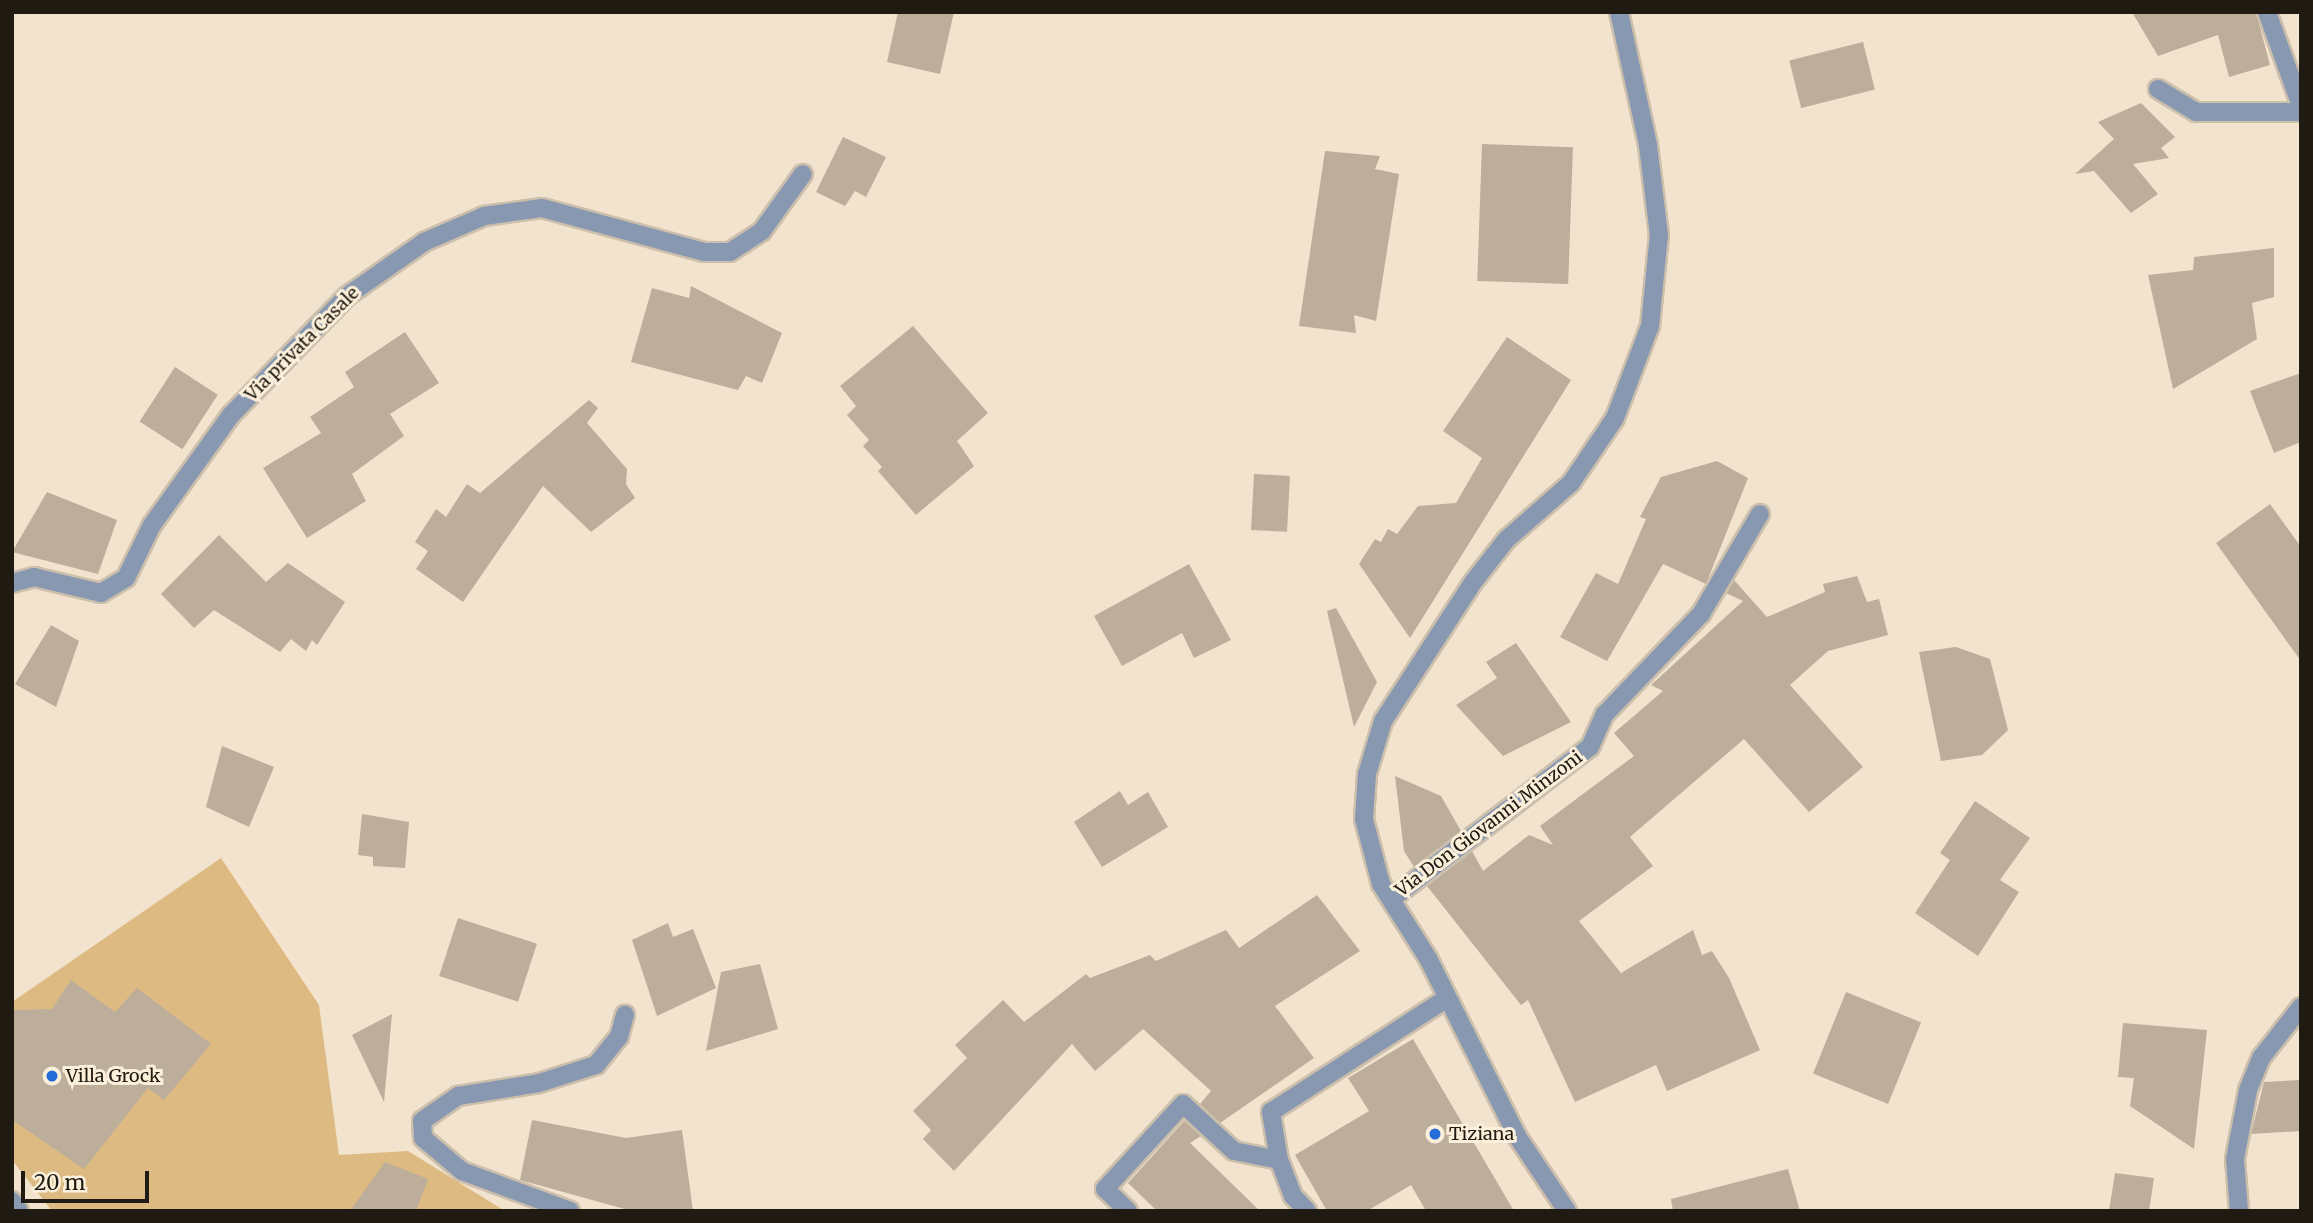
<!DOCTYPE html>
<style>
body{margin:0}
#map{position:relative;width:2313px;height:1223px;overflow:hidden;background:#f2e3ce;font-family:Merriweather,serif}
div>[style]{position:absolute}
.green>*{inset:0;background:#deba83}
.building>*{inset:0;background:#bcae9a;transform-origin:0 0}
.roads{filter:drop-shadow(2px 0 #ccbfac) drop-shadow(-2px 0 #ccbfac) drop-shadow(0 2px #ccbfac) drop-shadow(0 -2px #ccbfac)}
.lane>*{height:18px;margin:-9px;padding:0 9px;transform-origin:9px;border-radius:9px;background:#8898b0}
.street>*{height:18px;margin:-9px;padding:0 9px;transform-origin:9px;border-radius:9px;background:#8898b0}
.dots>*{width:19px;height:19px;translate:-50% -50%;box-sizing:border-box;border:4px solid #fff0db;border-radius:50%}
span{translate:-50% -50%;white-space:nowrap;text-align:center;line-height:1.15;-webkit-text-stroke:6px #fff0db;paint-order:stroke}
.street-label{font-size:18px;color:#1f1a12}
.poi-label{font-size:18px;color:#1f1a12}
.left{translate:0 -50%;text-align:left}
.frame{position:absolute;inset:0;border:14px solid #1f1a12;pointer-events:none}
.scale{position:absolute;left:21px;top:1171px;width:128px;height:32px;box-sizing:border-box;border:4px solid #1f1a12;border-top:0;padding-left:9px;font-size:21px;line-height:24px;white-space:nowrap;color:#1f1a12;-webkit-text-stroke:5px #fff0db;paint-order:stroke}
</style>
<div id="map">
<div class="green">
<div style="clip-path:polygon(221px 858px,319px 1005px,339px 1155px,408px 1151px,505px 1211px,52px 1211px,12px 1160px,12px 1002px)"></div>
</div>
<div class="building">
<div style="clip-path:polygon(898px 12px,954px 12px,940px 74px,887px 62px)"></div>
<div style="clip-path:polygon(2132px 12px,2256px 12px,2270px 65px,2229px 77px,2218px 35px,2158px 56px)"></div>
<div style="left:1863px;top:42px;width:49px;height:76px;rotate:76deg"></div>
<div style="clip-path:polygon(2141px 103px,2175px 137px,2161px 148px,2169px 158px,2133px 164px,2158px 194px,2131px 213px,2094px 171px,2075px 174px,2114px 139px,2098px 122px)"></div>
<div style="clip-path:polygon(843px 137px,886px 157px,866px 197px,855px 191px,845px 206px,816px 192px)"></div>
<div style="left:1482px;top:144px;width:91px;height:137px;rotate:2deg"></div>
<div style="clip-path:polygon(1325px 151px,1380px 156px,1375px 169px,1399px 174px,1376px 321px,1354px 315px,1356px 333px,1299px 326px)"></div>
<div style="clip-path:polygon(2274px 248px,2274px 297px,2252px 303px,2257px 339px,2173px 389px,2148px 275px,2193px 270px,2194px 257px)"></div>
<div style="clip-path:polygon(691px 286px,782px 333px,762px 383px,746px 376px,738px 390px,631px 362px,652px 288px,689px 298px)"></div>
<div style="clip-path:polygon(913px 326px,988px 413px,957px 441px,974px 466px,916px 515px,878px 471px,882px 467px,863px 446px,869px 440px,847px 415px,856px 406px,840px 386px)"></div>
<div style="clip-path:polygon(405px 332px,439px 383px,390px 414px,404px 436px,352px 474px,366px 501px,307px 538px,263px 468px,321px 433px,310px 417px,354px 387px,345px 372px)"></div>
<div style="clip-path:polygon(1507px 337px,1571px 380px,1410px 638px,1359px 564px,1375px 539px,1381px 542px,1388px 529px,1397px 534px,1418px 506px,1456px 503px,1482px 458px,1443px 431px)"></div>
<div style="left:175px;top:367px;width:51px;height:65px;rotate:33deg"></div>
<div style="clip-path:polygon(2301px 373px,2301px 442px,2274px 453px,2250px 391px)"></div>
<div style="clip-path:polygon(589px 400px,598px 408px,587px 423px,627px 469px,626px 484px,635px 498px,591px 532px,543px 486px,463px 602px,416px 569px,428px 551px,415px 542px,436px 509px,446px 517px,467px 484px,480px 493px)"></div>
<div style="clip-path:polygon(1717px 461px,1748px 478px,1706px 584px,1663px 564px,1607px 661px,1560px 637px,1596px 573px,1618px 584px,1646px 519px,1640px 517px,1661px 477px)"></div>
<div style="left:1254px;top:474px;width:36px;height:56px;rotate:3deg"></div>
<div style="clip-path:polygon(47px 492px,117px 520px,98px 574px,12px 552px)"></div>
<div style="clip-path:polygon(2270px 504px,2301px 547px,2301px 661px,2216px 543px)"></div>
<div style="clip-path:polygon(219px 535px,266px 582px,288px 563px,345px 602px,317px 645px,312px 640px,306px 651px,291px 639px,280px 652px,214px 610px,194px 628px,161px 594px)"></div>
<div style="clip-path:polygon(1189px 564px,1231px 640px,1194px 658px,1182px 633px,1122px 666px,1094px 616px)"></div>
<div style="clip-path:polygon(1857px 576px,1867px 602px,1879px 599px,1888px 635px,1828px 651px,1790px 685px,1863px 767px,1809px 812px,1744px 739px,1630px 837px,1653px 866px,1579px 921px,1621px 973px,1693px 930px,1702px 955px,1712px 951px,1729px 978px,1760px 1050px,1667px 1091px,1656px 1065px,1575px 1102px,1528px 1000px,1521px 1005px,1427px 886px,1472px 851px,1483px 871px,1529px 835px,1553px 845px,1540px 826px,1634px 756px,1614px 733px,1663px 691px,1651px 685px,1743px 601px,1726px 593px,1734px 580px,1767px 617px,1825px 592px,1823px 584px)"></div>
<div style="clip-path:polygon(1336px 608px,1377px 682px,1354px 727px,1327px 611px)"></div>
<div style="clip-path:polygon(51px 625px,79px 641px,56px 707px,15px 684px)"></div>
<div style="clip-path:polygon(1516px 643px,1571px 722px,1503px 756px,1456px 705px,1497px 678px,1486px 662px)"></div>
<div style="clip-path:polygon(1956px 647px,1990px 659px,2008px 730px,1982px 755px,1941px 761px,1919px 652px)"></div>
<div style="clip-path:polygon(222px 746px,274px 767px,249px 827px,206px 807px)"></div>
<div style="clip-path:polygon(1395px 776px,1441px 796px,1461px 831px,1414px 867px,1404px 851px)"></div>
<div style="clip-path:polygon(1120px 791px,1128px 805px,1148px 792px,1168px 827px,1102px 867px,1074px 822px)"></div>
<div style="clip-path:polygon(1975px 801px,2030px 838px,2000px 880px,2019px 892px,1978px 956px,1915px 913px,1950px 860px,1940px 853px)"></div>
<div style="clip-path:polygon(362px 814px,409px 822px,405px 868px,373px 866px,373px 857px,358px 855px)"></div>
<div style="clip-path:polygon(1317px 895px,1360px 951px,1275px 1006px,1314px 1058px,1220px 1123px,1200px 1104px,1211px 1091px,1143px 1029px,1095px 1071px,1072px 1044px,954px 1171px,923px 1139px,931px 1130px,913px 1111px,967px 1058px,955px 1045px,1003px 1000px,1024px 1022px,1086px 974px,1090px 978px,1150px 955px,1156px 961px,1226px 930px,1239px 948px)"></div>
<div style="left:458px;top:918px;width:83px;height:61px;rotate:18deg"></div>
<div style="clip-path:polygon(668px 923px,673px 937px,693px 929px,716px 988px,657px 1016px,632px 940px)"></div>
<div style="clip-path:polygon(760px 964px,778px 1029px,706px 1051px,721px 972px)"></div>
<div style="clip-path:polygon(71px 980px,115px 1012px,137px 988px,211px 1044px,164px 1100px,148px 1088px,84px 1169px,12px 1120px,12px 1010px,52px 1009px)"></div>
<div style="left:1846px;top:992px;width:81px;height:88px;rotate:22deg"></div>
<div style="clip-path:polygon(392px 1014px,384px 1102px,352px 1035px)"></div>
<div style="clip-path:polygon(2123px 1023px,2207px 1030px,2194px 1149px,2130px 1106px,2134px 1078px,2118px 1077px)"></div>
<div style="clip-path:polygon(1413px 1039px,1441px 1087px,1514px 1211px,1426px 1211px,1411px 1185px,1367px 1211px,1327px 1211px,1295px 1155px,1369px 1111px,1348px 1078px)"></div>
<div style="clip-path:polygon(2301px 1080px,2301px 1131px,2251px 1134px,2264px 1082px)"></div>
<div style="clip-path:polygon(532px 1120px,626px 1138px,682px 1130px,693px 1211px,632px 1211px,520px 1180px)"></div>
<div style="clip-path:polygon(1184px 1121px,1201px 1136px,1190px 1143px,1260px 1211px,1157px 1211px,1128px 1183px)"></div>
<div style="clip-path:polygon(385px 1162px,428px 1179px,416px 1211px,350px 1211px)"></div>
<div style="clip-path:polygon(1788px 1169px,1800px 1211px,1673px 1211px,1671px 1199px)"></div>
<div style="clip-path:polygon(2115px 1173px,2154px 1178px,2149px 1211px,2109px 1211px)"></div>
</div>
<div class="roads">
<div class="lane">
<div style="left:2158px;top:89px;width:44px;rotate:31.2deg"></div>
<div style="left:2196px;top:112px;width:105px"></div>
</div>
<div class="street">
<div style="left:2267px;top:12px;width:100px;rotate:70.1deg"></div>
<div style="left:12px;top:583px;width:23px;rotate:-15deg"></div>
<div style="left:34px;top:577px;width:69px;rotate:13.4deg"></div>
<div style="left:101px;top:593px;width:29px;rotate:-31deg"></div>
<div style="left:126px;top:578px;width:59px;rotate:-63.9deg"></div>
<div style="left:152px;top:525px;width:135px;rotate:-54.3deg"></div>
<div style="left:231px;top:415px;width:166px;rotate:-45.7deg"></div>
<div style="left:347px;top:296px;width:94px;rotate:-35deg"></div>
<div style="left:424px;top:242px;width:65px;rotate:-23.4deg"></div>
<div style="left:484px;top:216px;width:59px;rotate:-7.9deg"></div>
<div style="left:542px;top:208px;width:168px;rotate:15.2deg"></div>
<div style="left:704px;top:252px;width:26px"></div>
<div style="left:730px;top:252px;width:38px;rotate:-33deg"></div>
<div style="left:762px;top:231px;width:70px;rotate:-54.3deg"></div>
<div style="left:1391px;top:899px;width:250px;rotate:-37.4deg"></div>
<div style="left:1590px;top:747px;width:36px;rotate:-66deg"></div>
<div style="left:1605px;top:714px;width:139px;rotate:-46.2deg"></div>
<div style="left:1701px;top:614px;width:116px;rotate:-59.5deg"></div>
<div style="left:12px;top:1201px;width:12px;rotate:55deg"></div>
<div style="left:570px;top:1211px;width:115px;rotate:-159.7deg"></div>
<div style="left:462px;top:1171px;width:51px;rotate:-139.8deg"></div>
<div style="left:423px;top:1138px;width:17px;rotate:-93deg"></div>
<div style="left:422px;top:1121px;width:44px;rotate:-34.8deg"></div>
<div style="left:458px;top:1096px;width:82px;rotate:-9.1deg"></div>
<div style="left:539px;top:1083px;width:60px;rotate:-17.5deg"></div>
<div style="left:596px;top:1065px;width:36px;rotate:-51deg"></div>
<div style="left:619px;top:1037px;width:23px;rotate:-75deg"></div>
<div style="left:1128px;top:1211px;width:32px;rotate:-136deg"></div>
<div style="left:1105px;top:1189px;width:115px;rotate:-47.5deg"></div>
<div style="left:1183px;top:1104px;width:69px;rotate:42.7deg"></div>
<div style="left:1234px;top:1151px;width:46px;rotate:11.3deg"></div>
<div style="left:1307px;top:1211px;width:21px;rotate:-133deg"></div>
<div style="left:1293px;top:1196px;width:39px;rotate:-111deg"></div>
<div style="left:1279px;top:1160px;width:49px;rotate:-99.5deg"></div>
<div style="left:1271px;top:1112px;width:208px;rotate:-32.9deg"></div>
<div style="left:1567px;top:1211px;width:90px;rotate:-123.7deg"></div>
<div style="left:1517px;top:1136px;width:197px;rotate:-116.6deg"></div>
<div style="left:1429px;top:960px;width:90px;rotate:-122.3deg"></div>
<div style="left:1381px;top:884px;width:67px;rotate:-104.7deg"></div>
<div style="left:1364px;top:819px;width:45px;rotate:-86.2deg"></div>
<div style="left:1367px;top:774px;width:55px;rotate:-73.2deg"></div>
<div style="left:1383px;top:721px;width:167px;rotate:-57deg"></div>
<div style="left:1474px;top:581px;width:52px;rotate:-52deg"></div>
<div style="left:1506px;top:540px;width:86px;rotate:-41.2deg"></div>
<div style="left:1571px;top:483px;width:78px;rotate:-55.9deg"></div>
<div style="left:1615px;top:418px;width:98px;rotate:-69.2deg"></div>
<div style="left:1650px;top:326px;width:91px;rotate:-84.4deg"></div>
<div style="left:1659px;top:235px;width:91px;rotate:-97deg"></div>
<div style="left:1648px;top:145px;width:136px;rotate:-102.3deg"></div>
<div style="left:2239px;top:1211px;width:52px;rotate:-94.4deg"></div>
<div style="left:2235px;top:1159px;width:70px;rotate:-79.3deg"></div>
<div style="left:2248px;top:1090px;width:35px;rotate:-68deg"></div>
<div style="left:2261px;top:1058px;width:65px;rotate:-51.9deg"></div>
</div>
</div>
<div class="dots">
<div style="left:52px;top:1076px;background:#246cd8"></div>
<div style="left:1435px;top:1134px;background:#246cd8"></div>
</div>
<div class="street-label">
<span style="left:302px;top:344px;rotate:-45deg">Via privata Casale</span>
<span style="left:1489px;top:824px;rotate:-37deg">Via Don Giovanni Minzoni</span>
</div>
<div class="poi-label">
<span class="left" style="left:66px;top:1076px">Villa Grock</span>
<span class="left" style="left:1449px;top:1134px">Tiziana</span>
</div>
<div class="frame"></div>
<div class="scale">20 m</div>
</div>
